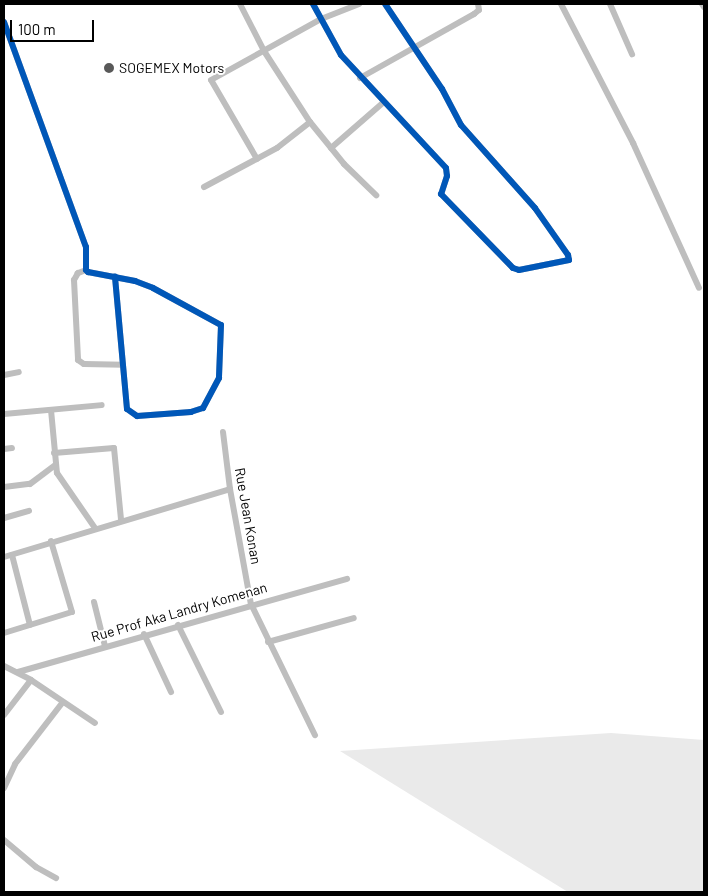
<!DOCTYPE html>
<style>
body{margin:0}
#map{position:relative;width:708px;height:896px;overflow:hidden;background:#fff;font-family:Barlow,sans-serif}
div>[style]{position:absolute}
.green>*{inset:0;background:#eaeaea}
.street>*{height:6px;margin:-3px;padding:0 3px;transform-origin:3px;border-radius:3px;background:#bebebe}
.cycleway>*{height:6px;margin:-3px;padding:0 3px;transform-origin:3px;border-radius:3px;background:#0057b8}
.dots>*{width:14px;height:14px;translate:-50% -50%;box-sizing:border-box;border:2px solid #fff;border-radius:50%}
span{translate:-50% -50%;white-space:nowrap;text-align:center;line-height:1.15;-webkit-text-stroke:4px #fff;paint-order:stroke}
.poi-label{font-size:14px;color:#000}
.left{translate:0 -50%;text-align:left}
.street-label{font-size:14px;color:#000}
.frame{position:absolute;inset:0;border:5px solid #000;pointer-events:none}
.scale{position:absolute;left:10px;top:20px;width:84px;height:22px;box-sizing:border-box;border:2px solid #000;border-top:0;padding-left:6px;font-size:15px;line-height:18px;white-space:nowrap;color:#000;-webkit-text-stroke:4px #fff;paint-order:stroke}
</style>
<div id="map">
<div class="green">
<div style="clip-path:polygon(611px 733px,704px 740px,704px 892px,568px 892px,340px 751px)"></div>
</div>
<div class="street">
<div style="left:240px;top:4px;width:53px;rotate:62.9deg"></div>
<div style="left:264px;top:51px;width:85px;rotate:57.1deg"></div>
<div style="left:310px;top:122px;width:54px;rotate:51deg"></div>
<div style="left:344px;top:164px;width:45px;rotate:44.1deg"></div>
<div style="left:313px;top:4px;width:58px;rotate:61.2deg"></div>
<div style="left:341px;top:55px;width:154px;rotate:47.1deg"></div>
<div style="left:446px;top:168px;width:8px;rotate:83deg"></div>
<div style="left:447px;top:176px;width:19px;rotate:108deg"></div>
<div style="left:441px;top:194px;width:103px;rotate:45.8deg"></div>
<div style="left:513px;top:268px;width:6px;rotate:18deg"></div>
<div style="left:519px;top:270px;width:51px;rotate:-11.3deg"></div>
<div style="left:569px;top:260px;width:5px;rotate:-101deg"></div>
<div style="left:568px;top:255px;width:57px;rotate:-125.1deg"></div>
<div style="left:535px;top:208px;width:111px;rotate:-131.7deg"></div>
<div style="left:461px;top:125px;width:41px;rotate:-117.8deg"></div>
<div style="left:442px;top:89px;width:102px;rotate:-123.8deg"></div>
<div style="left:561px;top:4px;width:157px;rotate:62.6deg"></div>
<div style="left:633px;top:143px;width:159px;rotate:65.5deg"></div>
<div style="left:610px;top:4px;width:55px;rotate:66.3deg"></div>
<div style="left:702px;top:4px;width:4px;rotate:56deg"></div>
<div style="left:4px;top:22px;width:239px;rotate:70deg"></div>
<div style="left:86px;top:247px;width:23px;rotate:90deg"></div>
<div style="left:86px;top:270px;width:3px;rotate:45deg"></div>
<div style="left:88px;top:272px;width:48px;rotate:10.8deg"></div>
<div style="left:135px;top:281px;width:19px;rotate:21deg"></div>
<div style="left:153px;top:288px;width:77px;rotate:28.6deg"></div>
<div style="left:221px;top:325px;width:53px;rotate:92.2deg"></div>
<div style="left:219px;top:378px;width:34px;rotate:118deg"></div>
<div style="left:203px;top:408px;width:13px;rotate:162deg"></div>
<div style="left:191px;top:412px;width:54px;rotate:175.8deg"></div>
<div style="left:137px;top:416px;width:12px;rotate:-145deg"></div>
<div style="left:127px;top:409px;width:133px;rotate:-95.2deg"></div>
<div style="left:360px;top:78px;width:131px;rotate:-29.3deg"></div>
<div style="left:474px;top:14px;width:6px;rotate:-39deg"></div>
<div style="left:479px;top:10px;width:6px;rotate:-99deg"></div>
<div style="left:331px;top:148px;width:70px;rotate:-41deg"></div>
<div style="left:257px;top:159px;width:91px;rotate:-120.2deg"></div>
<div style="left:211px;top:80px;width:126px;rotate:-29deg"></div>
<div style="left:321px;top:19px;width:41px;rotate:-21.5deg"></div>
<div style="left:204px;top:187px;width:83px;rotate:-28.1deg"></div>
<div style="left:277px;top:148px;width:42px;rotate:-38.2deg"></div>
<div style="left:86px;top:270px;width:9px;rotate:159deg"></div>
<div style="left:78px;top:273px;width:8px;rotate:120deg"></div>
<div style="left:74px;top:280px;width:80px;rotate:87.1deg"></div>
<div style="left:78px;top:360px;width:7px;rotate:34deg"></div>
<div style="left:84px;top:364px;width:39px;rotate:1deg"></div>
<div style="left:4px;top:375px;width:15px;rotate:-11deg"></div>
<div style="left:51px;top:410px;width:63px;rotate:84.6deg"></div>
<div style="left:57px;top:473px;width:67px;rotate:55.4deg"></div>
<div style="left:4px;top:414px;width:98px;rotate:-5.2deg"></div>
<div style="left:223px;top:432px;width:57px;rotate:83deg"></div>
<div style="left:230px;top:489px;width:117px;rotate:79.7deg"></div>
<div style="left:251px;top:604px;width:146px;rotate:64deg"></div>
<div style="left:4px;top:449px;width:8px;rotate:-7deg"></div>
<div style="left:54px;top:453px;width:60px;rotate:-4.8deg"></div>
<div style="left:114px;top:448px;width:72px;rotate:84.4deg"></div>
<div style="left:4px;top:487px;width:26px;rotate:-7deg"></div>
<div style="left:30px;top:484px;width:31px;rotate:-37deg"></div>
<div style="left:4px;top:518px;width:26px;rotate:-16deg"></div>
<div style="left:12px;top:555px;width:72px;rotate:75.6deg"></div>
<div style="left:4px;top:557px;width:236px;rotate:-16.7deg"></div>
<div style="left:94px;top:602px;width:45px;rotate:76deg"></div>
<div style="left:178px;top:625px;width:97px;rotate:63.7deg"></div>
<div style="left:4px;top:633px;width:71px;rotate:-17.2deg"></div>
<div style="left:72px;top:612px;width:74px;rotate:-106.5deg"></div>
<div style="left:144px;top:634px;width:64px;rotate:65deg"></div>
<div style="left:268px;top:642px;width:89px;rotate:-15.6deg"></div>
<div style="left:4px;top:666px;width:30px;rotate:27deg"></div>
<div style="left:31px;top:680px;width:77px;rotate:33.9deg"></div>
<div style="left:18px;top:672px;width:342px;rotate:-15.8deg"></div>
<div style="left:4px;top:715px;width:44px;rotate:-52.4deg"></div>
<div style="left:4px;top:788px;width:26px;rotate:-65deg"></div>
<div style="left:15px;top:764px;width:78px;rotate:-52.3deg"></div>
<div style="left:4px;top:840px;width:42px;rotate:40.2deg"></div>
<div style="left:36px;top:867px;width:23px;rotate:29deg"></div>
</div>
<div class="cycleway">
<div style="left:313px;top:4px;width:58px;rotate:61.2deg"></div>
<div style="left:341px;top:55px;width:154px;rotate:47.1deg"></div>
<div style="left:446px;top:168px;width:8px;rotate:83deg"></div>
<div style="left:447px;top:176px;width:19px;rotate:108deg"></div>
<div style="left:441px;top:194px;width:103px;rotate:45.8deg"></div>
<div style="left:513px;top:268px;width:6px;rotate:18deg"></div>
<div style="left:519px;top:270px;width:51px;rotate:-11.3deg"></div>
<div style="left:569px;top:260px;width:5px;rotate:-101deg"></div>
<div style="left:568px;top:255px;width:57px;rotate:-125.1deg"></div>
<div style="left:535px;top:208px;width:111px;rotate:-131.7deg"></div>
<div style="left:461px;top:125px;width:41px;rotate:-117.8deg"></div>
<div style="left:442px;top:89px;width:102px;rotate:-123.8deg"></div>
<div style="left:4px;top:22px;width:239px;rotate:70deg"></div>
<div style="left:86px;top:247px;width:23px;rotate:90deg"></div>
<div style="left:86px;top:270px;width:3px;rotate:45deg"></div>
<div style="left:88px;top:272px;width:48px;rotate:10.8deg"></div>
<div style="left:135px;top:281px;width:19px;rotate:21deg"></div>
<div style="left:153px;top:288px;width:77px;rotate:28.6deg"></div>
<div style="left:221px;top:325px;width:53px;rotate:92.2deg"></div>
<div style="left:219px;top:378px;width:34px;rotate:118deg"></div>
<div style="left:203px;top:408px;width:13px;rotate:162deg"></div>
<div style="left:191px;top:412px;width:54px;rotate:175.8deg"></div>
<div style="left:137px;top:416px;width:12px;rotate:-145deg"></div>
<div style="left:127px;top:409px;width:133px;rotate:-95.2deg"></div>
</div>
<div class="dots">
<div style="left:109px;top:68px;background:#595959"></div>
</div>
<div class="poi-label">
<span class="left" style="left:119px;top:68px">SOGEMEX Motors</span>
</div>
<div class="street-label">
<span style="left:248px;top:516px;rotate:80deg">Rue Jean Konan</span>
<span style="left:179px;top:612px;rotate:-16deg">Rue Prof Aka Landry Komenan</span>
</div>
<div class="frame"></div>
<div class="scale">100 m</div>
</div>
